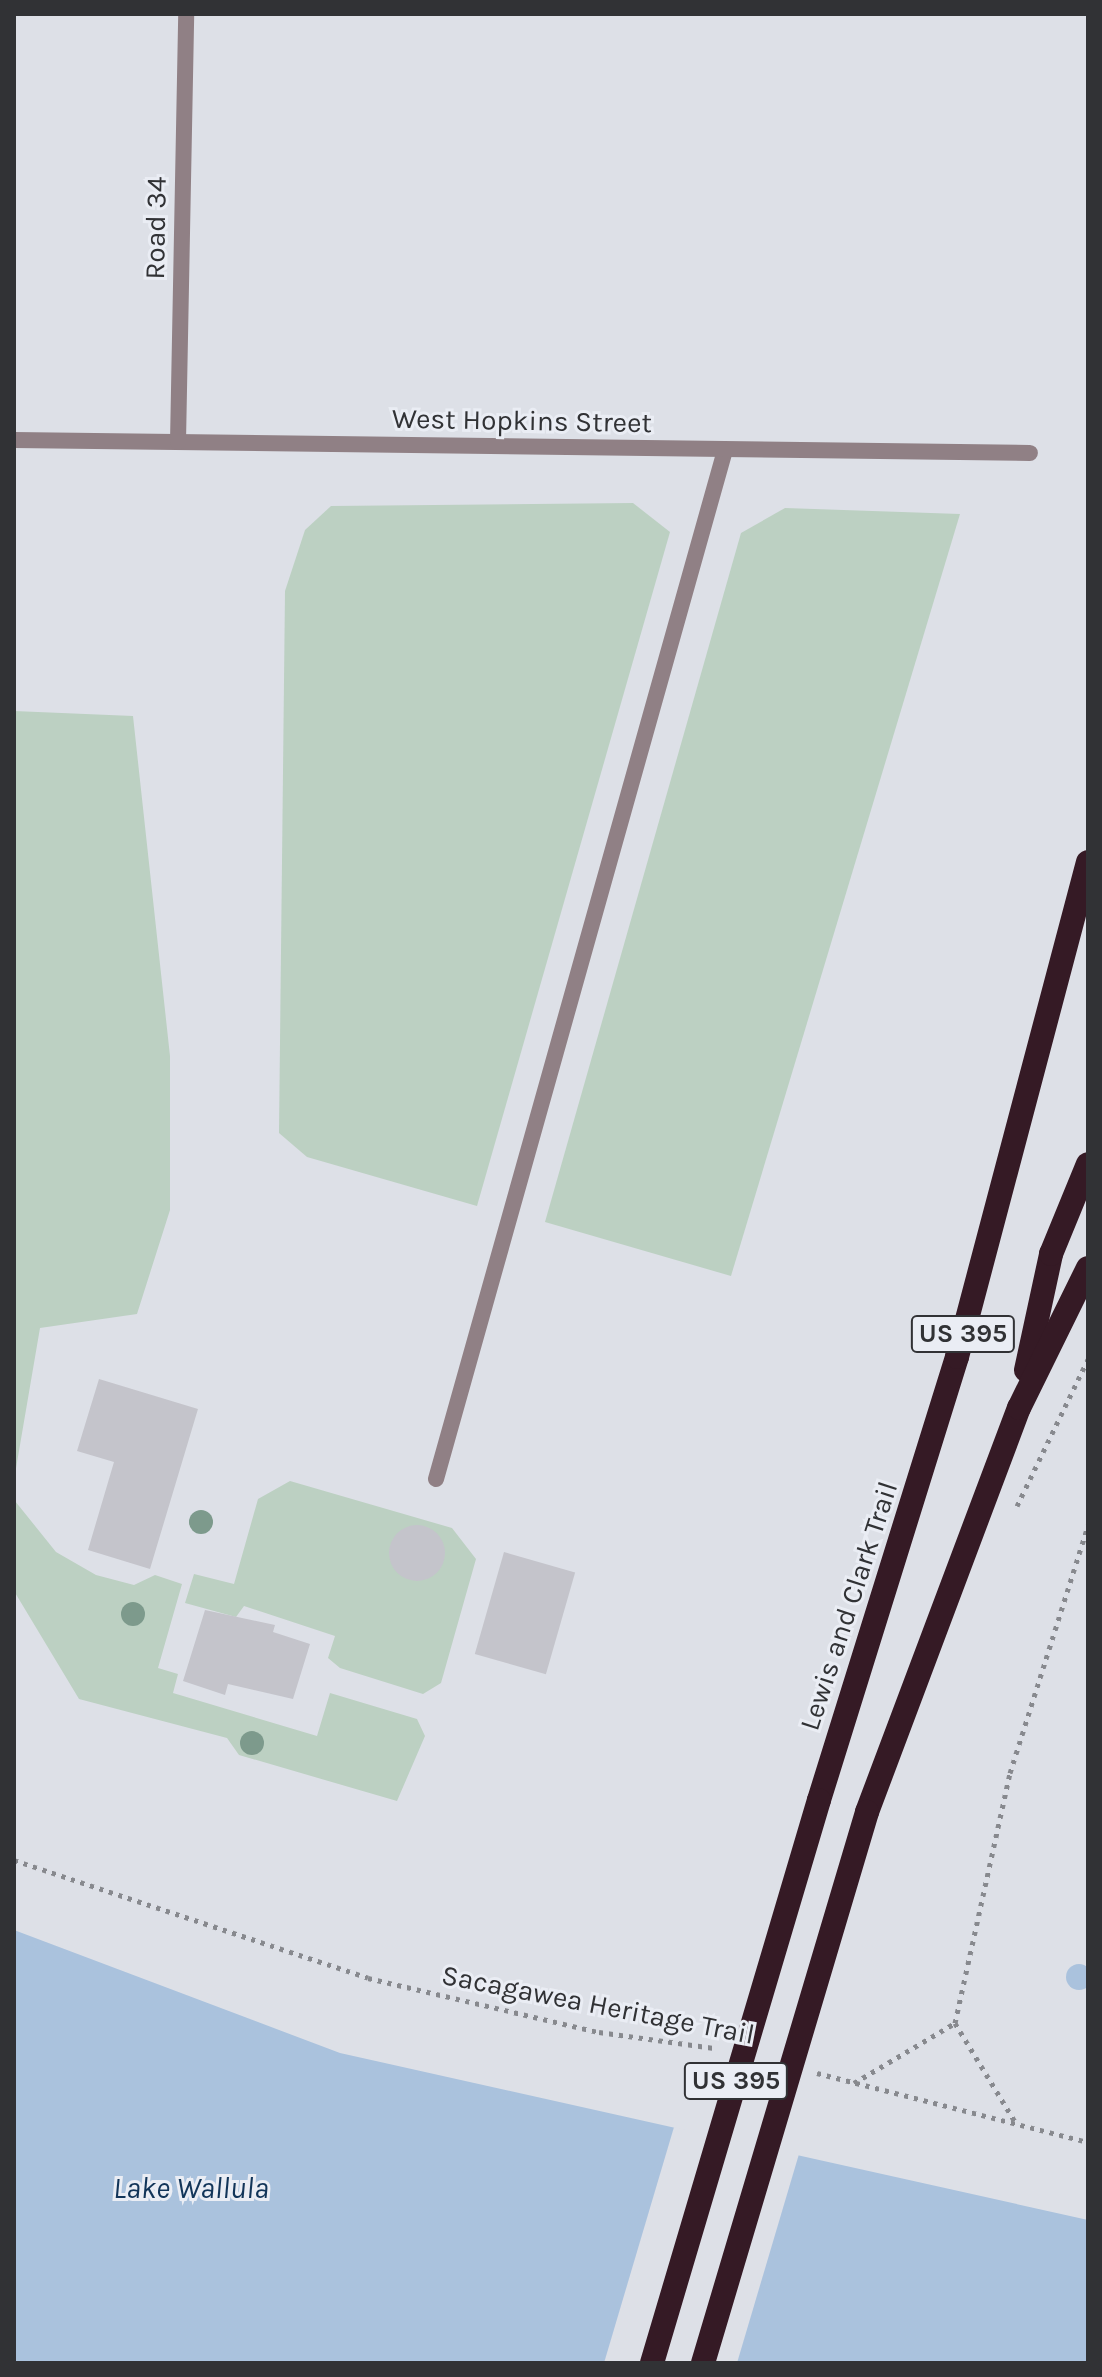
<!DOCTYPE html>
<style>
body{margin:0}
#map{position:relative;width:1102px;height:2377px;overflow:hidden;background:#dde0e7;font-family:Karla,sans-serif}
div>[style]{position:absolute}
.green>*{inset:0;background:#bcd0c2}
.water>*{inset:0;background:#aac2dd}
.round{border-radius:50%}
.pier>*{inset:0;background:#dde0e7}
.building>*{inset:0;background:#c4c4cb;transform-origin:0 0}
.path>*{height:5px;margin-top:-2.5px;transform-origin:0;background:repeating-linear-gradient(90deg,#87898e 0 4px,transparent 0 10px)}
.service>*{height:16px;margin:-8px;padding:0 8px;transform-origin:8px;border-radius:8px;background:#908085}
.minor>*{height:16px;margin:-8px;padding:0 8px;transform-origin:8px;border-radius:8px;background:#908085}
.motorway>*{height:24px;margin:-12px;padding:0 12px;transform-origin:12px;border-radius:12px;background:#351a25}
.motorway-bridge>*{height:24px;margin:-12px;padding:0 12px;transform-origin:12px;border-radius:12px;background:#351a25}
.trees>*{width:24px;height:24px;margin:-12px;border-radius:50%;background:#7d9a8c}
span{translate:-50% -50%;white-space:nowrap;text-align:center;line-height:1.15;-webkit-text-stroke:6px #eaedf4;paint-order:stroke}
.shield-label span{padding:2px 6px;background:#eaedf4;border:2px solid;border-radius:6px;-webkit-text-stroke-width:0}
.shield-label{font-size:26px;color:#313235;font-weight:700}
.street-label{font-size:28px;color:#313235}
.water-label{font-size:30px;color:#123559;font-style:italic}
.frame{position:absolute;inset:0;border:16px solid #313235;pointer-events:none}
</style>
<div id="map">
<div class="green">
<div style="clip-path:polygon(633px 503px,670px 532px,477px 1206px,307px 1157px,279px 1133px,285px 591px,305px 530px,331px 506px)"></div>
<div style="clip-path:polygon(785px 508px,960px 514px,731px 1276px,545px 1222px,741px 533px)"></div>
<div style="clip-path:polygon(14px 711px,133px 716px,170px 1056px,170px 1210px,137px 1314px,40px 1328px,14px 1480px)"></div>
<div style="clip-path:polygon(290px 1481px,452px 1528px,476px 1559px,441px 1683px,423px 1694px,340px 1668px,328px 1658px,335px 1636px,244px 1606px,236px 1617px,185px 1603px,194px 1574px,234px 1584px,258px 1499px)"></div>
<div style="clip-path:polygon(15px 1501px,56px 1552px,96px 1575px,134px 1585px,155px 1575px,182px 1584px,158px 1668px,178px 1674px,173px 1693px,317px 1736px,330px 1693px,417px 1719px,425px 1736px,397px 1801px,239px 1755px,227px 1738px,79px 1699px,14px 1591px)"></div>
</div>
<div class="water">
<div style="clip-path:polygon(14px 1930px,340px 2053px,1088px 2220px,1088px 2363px,14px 2363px)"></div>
<div class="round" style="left:1066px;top:1964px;width:26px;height:26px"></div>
</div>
<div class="pier">
<div style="clip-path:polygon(674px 2127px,799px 2154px,737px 2363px,604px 2363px)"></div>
</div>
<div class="building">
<div style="clip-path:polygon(99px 1379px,198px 1409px,150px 1569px,88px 1550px,114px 1462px,77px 1451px)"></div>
<div class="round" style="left:389px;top:1525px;width:56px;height:56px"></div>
<div style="left:504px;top:1552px;width:74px;height:106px;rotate:16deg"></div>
<div style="clip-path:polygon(205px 1610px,275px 1625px,273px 1632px,310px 1644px,293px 1699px,228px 1684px,225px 1695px,183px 1681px)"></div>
</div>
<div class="path">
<div style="left:1017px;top:1506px;width:163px;rotate:-64.2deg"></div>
<div style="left:14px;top:1860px;width:373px;rotate:18.4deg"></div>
<div style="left:368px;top:1978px;width:237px;rotate:13.2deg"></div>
<div style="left:599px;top:2032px;width:116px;rotate:7.9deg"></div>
<div style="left:955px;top:2023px;width:119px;rotate:58.7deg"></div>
<div style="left:817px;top:2073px;width:280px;rotate:14.3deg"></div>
<div style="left:854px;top:2083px;width:117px;rotate:-30.7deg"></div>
<div style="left:955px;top:2023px;width:256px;rotate:-77.6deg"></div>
<div style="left:1010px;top:1773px;width:260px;rotate:-72.5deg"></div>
</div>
<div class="service">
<div style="left:436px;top:1479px;width:1069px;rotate:-74.31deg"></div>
</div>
<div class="minor">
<div style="left:14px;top:440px;width:1016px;rotate:0.73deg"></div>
<div style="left:178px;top:442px;width:428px;rotate:-88.9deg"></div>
</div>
<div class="motorway">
<div style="left:1026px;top:1370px;width:119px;rotate:-77.8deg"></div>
<div style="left:1051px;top:1254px;width:97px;rotate:-67.7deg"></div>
<div style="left:819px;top:1800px;width:464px;rotate:-72.7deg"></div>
<div style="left:957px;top:1357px;width:512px;rotate:-75.18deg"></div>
<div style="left:867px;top:1812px;width:432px;rotate:-69.4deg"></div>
<div style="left:1019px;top:1408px;width:156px;rotate:-63.8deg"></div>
</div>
<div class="motorway-bridge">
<div style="left:652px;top:2363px;width:587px;rotate:-73.48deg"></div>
<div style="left:703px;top:2363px;width:575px;rotate:-73.42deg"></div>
</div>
<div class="trees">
<div style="left:201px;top:1522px"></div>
<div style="left:133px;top:1614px"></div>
<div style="left:252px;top:1743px"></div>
</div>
<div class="shield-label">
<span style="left:963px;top:1334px">US 395</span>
<span style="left:736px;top:2081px">US 395</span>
</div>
<div class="street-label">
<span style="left:156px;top:228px;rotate:-89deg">Road 34</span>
<span style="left:522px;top:421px;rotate:1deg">West Hopkins Street</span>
<span style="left:849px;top:1606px;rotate:-72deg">Lewis and Clark Trail</span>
<span style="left:598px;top:2005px;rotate:11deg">Sacagawea Heritage Trail</span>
</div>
<div class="water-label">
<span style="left:191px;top:2188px">Lake Wallula</span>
</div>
<div class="frame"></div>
</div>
